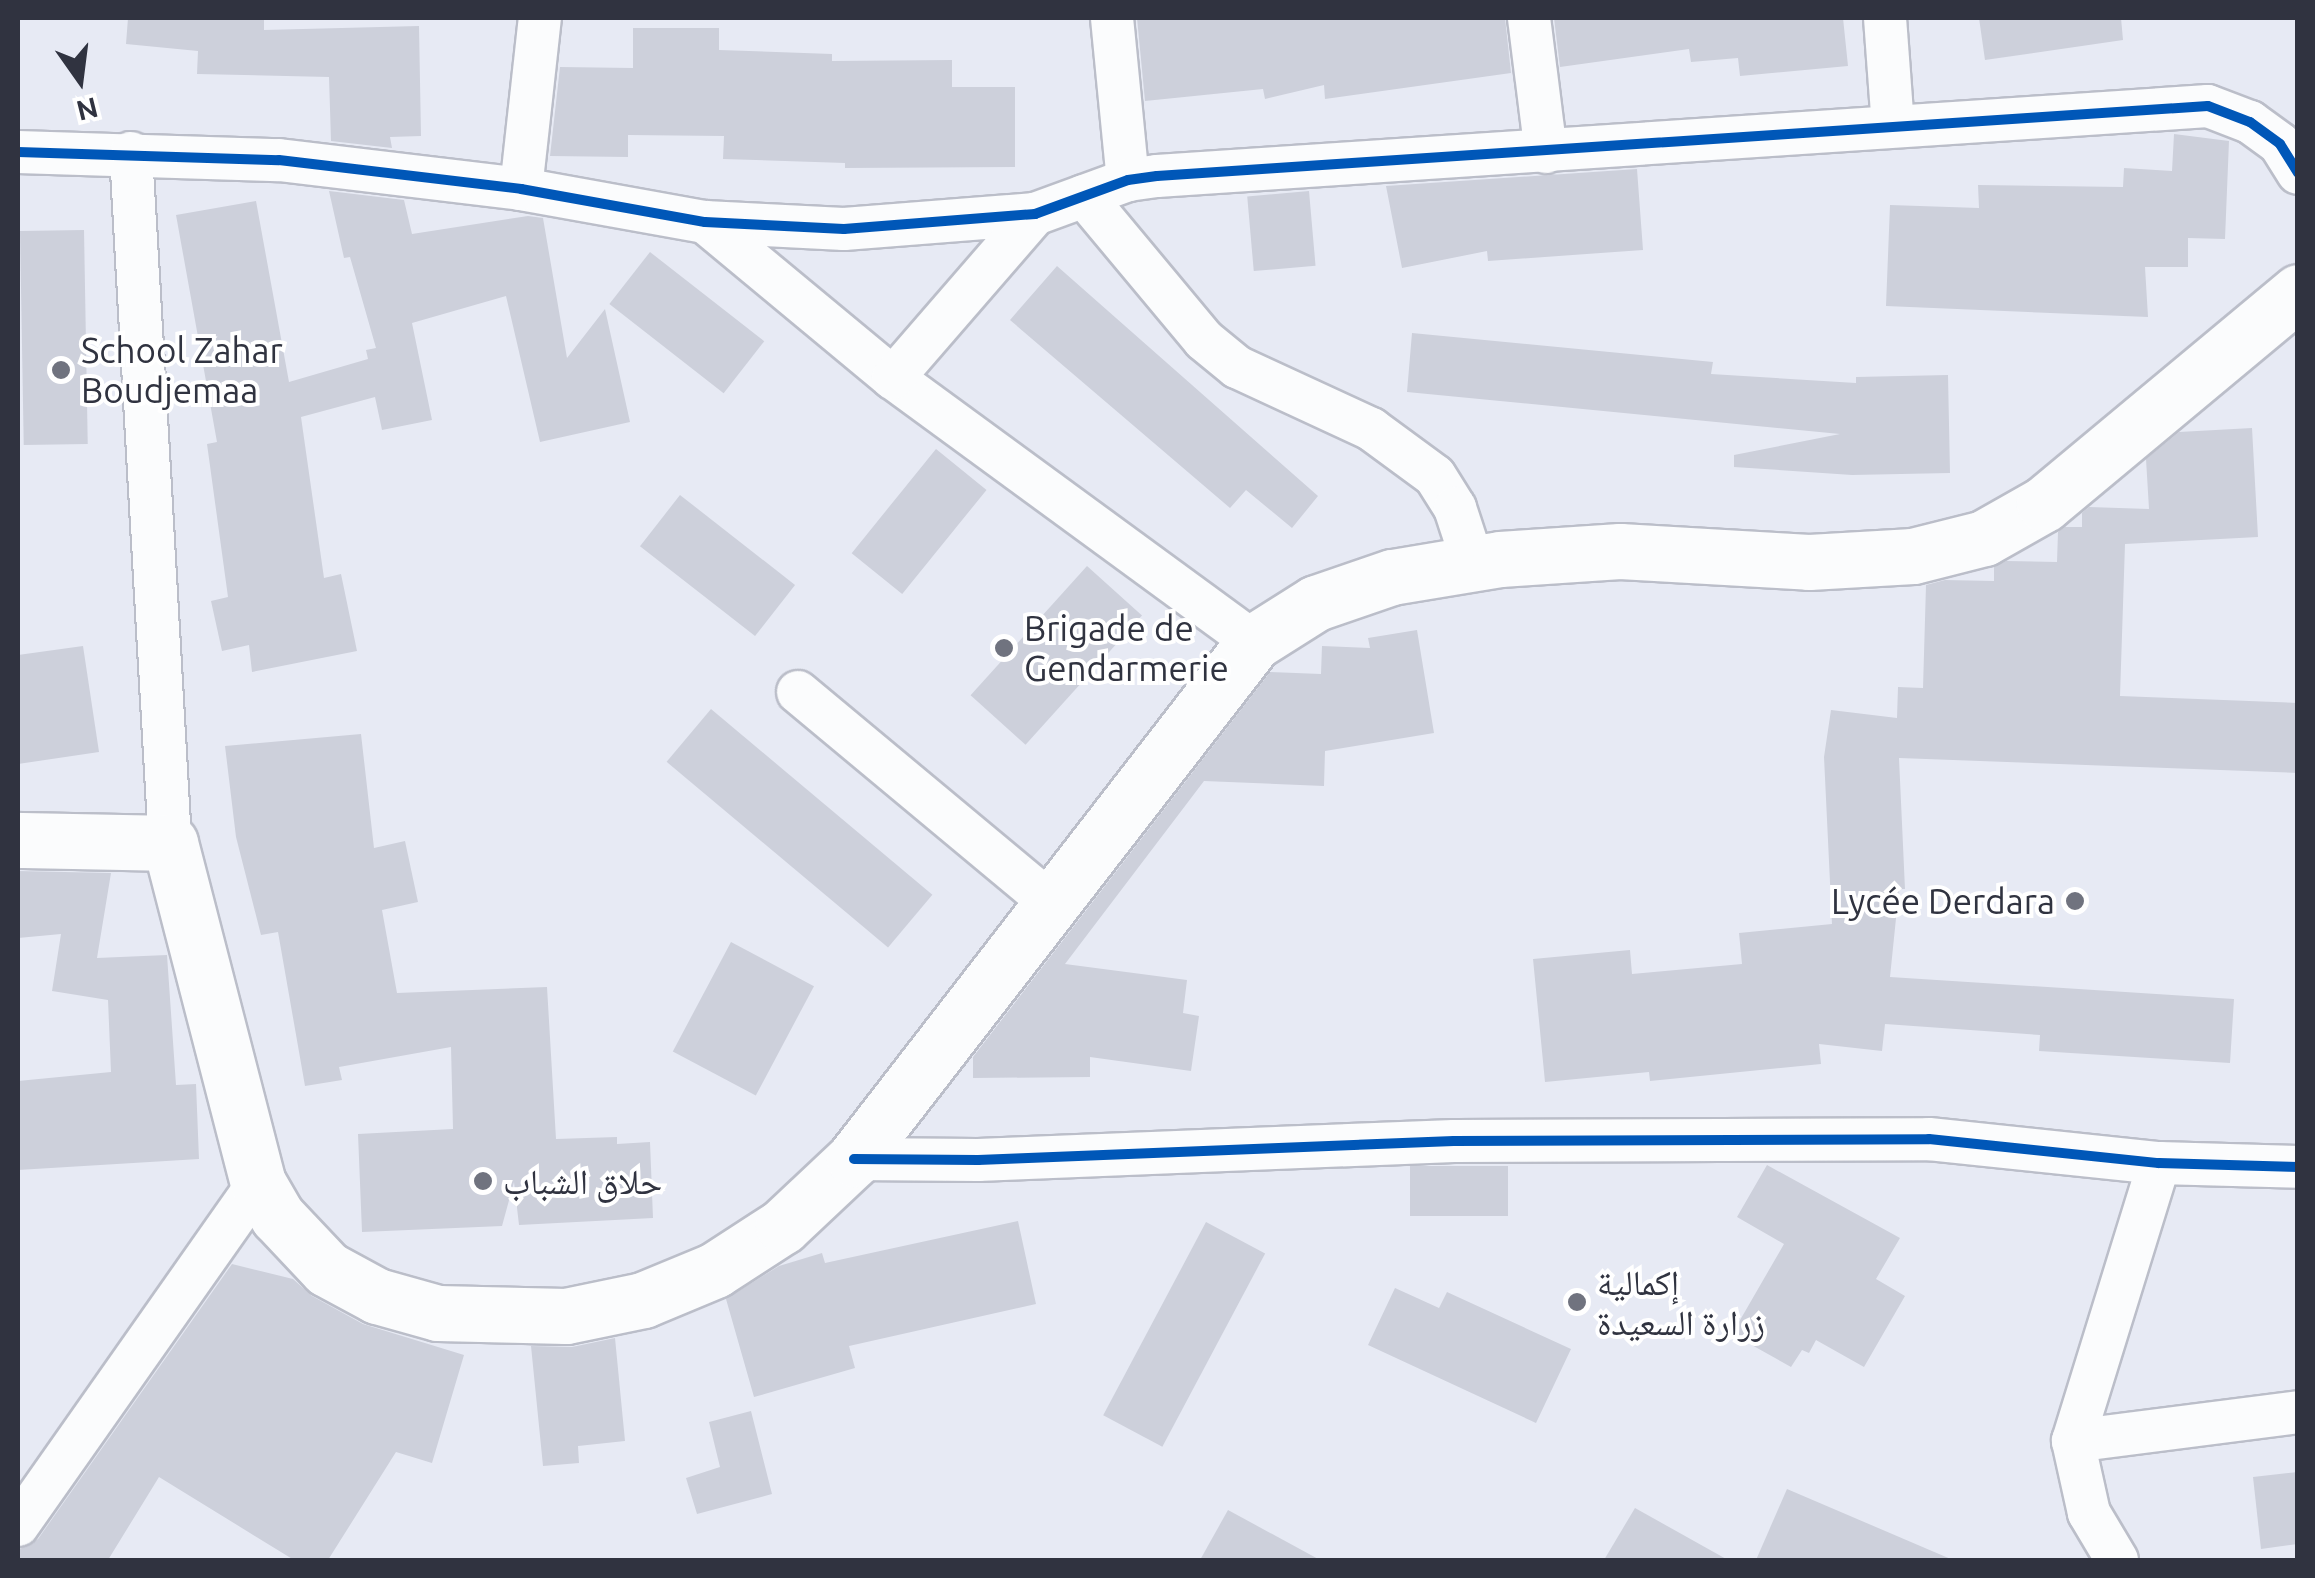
<!DOCTYPE html>
<meta charset="utf-8">
<style>
body{margin:0}
#map{position:relative;width:2315px;height:1578px;overflow:hidden;background:#e7eaf4;font-family:Ubuntu,"Noto Naskh Arabic",sans-serif}
div>[style]{position:absolute}
.building>*{inset:0;background:#cdd0db;transform-origin:0 0}
.roads{filter:drop-shadow(2px 0 #bbbec9) drop-shadow(-2px 0 #bbbec9) drop-shadow(0 2px #bbbec9) drop-shadow(0 -2px #bbbec9)}
.minor>*{height:42px;margin:-21px;padding:0 21px;transform-origin:21px;border-radius:21px;background:#fbfcfd}
.secondary>*{height:55px;margin:-27.5px;padding:0 27.5px;transform-origin:27.5px;border-radius:27.5px;background:#fbfcfd}
.cycleway>*{height:10px;margin:-5px;padding:0 5px;transform-origin:5px;border-radius:5px;background:#0057b8}
.dots>*{width:28px;height:28px;translate:-50% -50%;box-sizing:border-box;border:5px solid #fff;border-radius:50%}
span{translate:-50% -50%;white-space:nowrap;text-align:center;line-height:1.15;-webkit-text-stroke:8px #fff;paint-order:stroke}
.poi-label{font-size:35px;color:#303340}
.left{translate:0 -50%;text-align:left}
.right{translate:-100% -50%;text-align:right}
.frame{position:absolute;inset:0;border:20px solid #303340;pointer-events:none}
.north{position:absolute;left:30px;top:30px;width:100px;height:100px;-webkit-text-stroke:8px #fff;paint-order:stroke;rotate:166deg;font-size:28px;font-weight:700;line-height:40px;text-align:center;color:#303340}
.north::after{content:'';display:block;margin:auto;width:35px;height:45px;background:#303340;clip-path:polygon(50% 0,100% 100%,50% 72%,0 100%)}
</style>
<div id="map">
<div class="building">
<div style="clip-path:polygon(128px 18px,264px 18px,264px 30px,419px 26px,421px 136px,390px 137px,392px 148px,331px 141px,329px 77px,197px 74px,198px 51px,126px 44px)"></div>
<div style="clip-path:polygon(1137px 18px,1505px 18px,1511px 73px,1325px 99px,1324px 85px,1265px 99px,1263px 89px,1145px 101px)"></div>
<div style="clip-path:polygon(1554px 18px,1843px 18px,1848px 66px,1740px 76px,1738px 58px,1691px 62px,1689px 49px,1560px 67px)"></div>
<div style="clip-path:polygon(1979px 18px,2121px 18px,2123px 40px,1985px 60px)"></div>
<div style="clip-path:polygon(633px 28px,719px 28px,719px 50px,832px 54px,832px 61px,952px 60px,952px 87px,1015px 87px,1015px 167px,845px 168px,845px 163px,723px 159px,724px 136px,628px 135px,628px 157px,550px 156px,560px 67px,633px 68px)"></div>
<div style="clip-path:polygon(2174px 134px,2229px 141px,2225px 239px,2188px 238px,2188px 267px,2145px 267px,2148px 317px,1886px 306px,1890px 205px,1979px 208px,1978px 185px,2123px 187px,2124px 168px,2172px 171px)"></div>
<div style="clip-path:polygon(1637px 169px,1643px 250px,1488px 261px,1487px 251px,1402px 268px,1386px 186px)"></div>
<div style="clip-path:polygon(329px 191px,404px 200px,412px 234px,528px 216px,543px 218px,567px 358px,605px 309px,630px 422px,540px 442px,506px 296px,412px 323px,432px 420px,382px 430px,375px 397px,301px 417px,324px 578px,341px 574px,357px 651px,252px 672px,249px 645px,222px 651px,211px 601px,228px 597px,207px 444px,217px 442px,176px 215px,256px 201px,289px 382px,368px 359px,366px 350px,376px 348px,350px 257px,344px 258px)"></div>
<div style="left:1309px;top:191px;width:75px;height:62px;rotate:85deg"></div>
<div style="left:84px;top:230px;width:214px;height:64px;rotate:89deg"></div>
<div style="left:650px;top:252px;width:145px;height:66px;rotate:38deg"></div>
<div style="clip-path:polygon(1057px 266px,1318px 496px,1292px 528px,1246px 490px,1230px 508px,1010px 320px)"></div>
<div style="clip-path:polygon(1412px 333px,1713px 362px,1711px 374px,1856px 383px,1856px 377px,1948px 375px,1950px 473px,1852px 475px,1734px 467px,1734px 455px,1840px 434px,1407px 392px)"></div>
<div style="clip-path:polygon(2252px 428px,2258px 537px,2125px 544px,2120px 696px,2298px 703px,2298px 773px,1899px 758px,1905px 889px,1899px 889px,1890px 977px,2234px 999px,2230px 1063px,2039px 1051px,2040px 1035px,1885px 1024px,1882px 1051px,1819px 1044px,1821px 1064px,1650px 1081px,1649px 1072px,1545px 1082px,1533px 959px,1630px 950px,1632px 974px,1742px 964px,1739px 933px,1832px 924px,1824px 757px,1831px 710px,1897px 718px,1898px 687px,1923px 688px,1926px 585px,1945px 580px,1994px 581px,1994px 567px,2006px 561px,2057px 562px,2058px 532px,2065px 527px,2082px 527px,2082px 513px,2089px 507px,2149px 509px,2146px 459px,2179px 432px)"></div>
<div style="left:936px;top:449px;width:65px;height:134px;rotate:39deg"></div>
<div style="left:680px;top:495px;width:146px;height:65px;rotate:38deg"></div>
<div style="left:1087px;top:566px;width:74px;height:174px;rotate:42deg"></div>
<div style="clip-path:polygon(1417px 630px,1434px 733px,1325px 751px,1324px 786px,1204px 781px,1065px 964px,1187px 980px,1183px 1013px,1199px 1016px,1191px 1071px,1090px 1057px,1090px 1077px,973px 1078px,973px 1057px,1270px 672px,1321px 674px,1322px 646px,1370px 648px,1368px 638px)"></div>
<div style="clip-path:polygon(83px 646px,99px 752px,18px 764px,18px 655px)"></div>
<div style="left:711px;top:709px;width:289px;height:69px;rotate:40deg"></div>
<div style="clip-path:polygon(361px 734px,374px 848px,405px 841px,418px 902px,382px 910px,397px 993px,547px 987px,556px 1139px,617px 1137px,617px 1144px,650px 1142px,653px 1218px,519px 1225px,514px 1182px,502px 1226px,362px 1232px,358px 1134px,453px 1129px,451px 1047px,339px 1067px,342px 1080px,305px 1086px,278px 932px,261px 935px,236px 837px,225px 746px)"></div>
<div style="clip-path:polygon(18px 871px,111px 873px,97px 958px,167px 955px,176px 1085px,196px 1084px,199px 1159px,18px 1170px,18px 1081px,111px 1072px,108px 1000px,52px 991px,61px 934px,18px 938px)"></div>
<div style="left:731px;top:942px;width:94px;height:124px;rotate:28deg"></div>
<div style="clip-path:polygon(1767px 1165px,1900px 1238px,1876px 1279px,1905px 1296px,1864px 1367px,1816px 1340px,1809px 1353px,1802px 1350px,1791px 1367px,1732px 1334px,1784px 1244px,1737px 1217px)"></div>
<div style="left:1508px;top:1166px;width:50px;height:98px;rotate:90deg"></div>
<div style="clip-path:polygon(1018px 1221px,1036px 1304px,849px 1346px,855px 1368px,754px 1397px,726px 1299px,779px 1266px,822px 1253px,825px 1263px)"></div>
<div style="left:1206px;top:1222px;width:67px;height:219px;rotate:28deg"></div>
<div style="clip-path:polygon(232px 1264px,293px 1279px,312px 1296px,363px 1324px,464px 1355px,432px 1463px,396px 1452px,328px 1560px,294px 1560px,159px 1477px,108px 1560px,18px 1560px,18px 1550px,38px 1539px)"></div>
<div style="clip-path:polygon(1395px 1288px,1439px 1308px,1447px 1292px,1571px 1349px,1536px 1423px,1368px 1345px)"></div>
<div style="clip-path:polygon(615px 1338px,625px 1441px,578px 1446px,579px 1463px,543px 1466px,531px 1346px,572px 1347px)"></div>
<div style="clip-path:polygon(751px 1411px,772px 1494px,697px 1514px,686px 1478px,720px 1467px,709px 1422px)"></div>
<div style="clip-path:polygon(2298px 1472px,2298px 1544px,2261px 1549px,2253px 1477px)"></div>
<div style="clip-path:polygon(1787px 1489px,1953px 1560px,1756px 1560px)"></div>
<div style="clip-path:polygon(1635px 1508px,1728px 1560px,1604px 1560px)"></div>
<div style="clip-path:polygon(1228px 1510px,1320px 1560px,1200px 1560px)"></div>
</div>
<div class="roads">
<div class="minor">
<div style="left:1112px;top:18px;width:163px;rotate:84.4deg"></div>
<div style="left:1529px;top:18px;width:135px;rotate:82.8deg"></div>
<div style="left:1885px;top:18px;width:108px;rotate:85.8deg"></div>
<div style="left:18px;top:152px;width:261px;rotate:1.8deg"></div>
<div style="left:279px;top:160px;width:244px;rotate:6.8deg"></div>
<div style="left:521px;top:189px;width:187px;rotate:10.2deg"></div>
<div style="left:705px;top:222px;width:139px;rotate:2.9deg"></div>
<div style="left:844px;top:229px;width:192px;rotate:-4.5deg"></div>
<div style="left:1035px;top:214px;width:99px;rotate:-20.1deg"></div>
<div style="left:1128px;top:180px;width:29px;rotate:-8deg"></div>
<div style="left:1157px;top:176px;width:1053px;rotate:-3.81deg"></div>
<div style="left:2208px;top:106px;width:45px;rotate:20.9deg"></div>
<div style="left:2250px;top:122px;width:37px;rotate:36deg"></div>
<div style="left:2280px;top:144px;width:34px;rotate:58deg"></div>
<div style="left:131px;top:153px;width:691px;rotate:86.76deg"></div>
<div style="left:521px;top:189px;width:172px;rotate:-83.7deg"></div>
<div style="left:1084px;top:196px;width:187px;rotate:50.2deg"></div>
<div style="left:1204px;top:340px;width:43px;rotate:39.3deg"></div>
<div style="left:1237px;top:367px;width:148px;rotate:24.8deg"></div>
<div style="left:1371px;top:429px;width:79px;rotate:36.3deg"></div>
<div style="left:1435px;top:476px;width:38px;rotate:58deg"></div>
<div style="left:1455px;top:508px;width:58px;rotate:71.9deg"></div>
<div style="left:705px;top:222px;width:244px;rotate:39.7deg"></div>
<div style="left:893px;top:378px;width:447px;rotate:36.2deg"></div>
<div style="left:893px;top:378px;width:217px;rotate:-49.1deg"></div>
<div style="left:798px;top:692px;width:329px;rotate:39.8deg"></div>
<div style="left:854px;top:1159px;width:124px;rotate:0.5deg"></div>
<div style="left:978px;top:1160px;width:476px;rotate:-2.3deg"></div>
<div style="left:1454px;top:1141px;width:475px;rotate:-0.2deg"></div>
<div style="left:1929px;top:1139px;width:231px;rotate:6deg"></div>
<div style="left:2159px;top:1163px;width:139px;rotate:1.6deg"></div>
<div style="left:2073px;top:1441px;width:227px;rotate:-7.3deg"></div>
<div style="left:18px;top:1525px;width:418px;rotate:-54.9deg"></div>
<div style="left:2117px;top:1560px;width:55px;rotate:-120.8deg"></div>
<div style="left:2089px;top:1513px;width:74px;rotate:-102.5deg"></div>
<div style="left:2073px;top:1441px;width:291px;rotate:-72.8deg"></div>
</div>
<div class="secondary">
<div style="left:18px;top:840px;width:152px;rotate:1.1deg"></div>
<div style="left:170px;top:843px;width:351px;rotate:75.5deg"></div>
<div style="left:258px;top:1183px;width:39px;rotate:60deg"></div>
<div style="left:278px;top:1217px;width:71px;rotate:46.7deg"></div>
<div style="left:327px;top:1269px;width:57px;rotate:28.4deg"></div>
<div style="left:377px;top:1296px;width:63px;rotate:15.6deg"></div>
<div style="left:438px;top:1313px;width:128px;rotate:1.3deg"></div>
<div style="left:566px;top:1316px;width:79px;rotate:-11.7deg"></div>
<div style="left:643px;top:1300px;width:78px;rotate:-22.6deg"></div>
<div style="left:715px;top:1270px;width:81px;rotate:-32.9deg"></div>
<div style="left:783px;top:1226px;width:98px;rotate:-43.3deg"></div>
<div style="left:854px;top:1159px;width:654px;rotate:-52.27deg"></div>
<div style="left:1254px;top:642px;width:73px;rotate:-32.2deg"></div>
<div style="left:1316px;top:603px;width:80px;rotate:-18.9deg"></div>
<div style="left:1392px;top:577px;width:109px;rotate:-9.5deg"></div>
<div style="left:1500px;top:559px;width:120px;rotate:-3.8deg"></div>
<div style="left:1620px;top:551px;width:189px;rotate:3.3deg"></div>
<div style="left:1809px;top:562px;width:104px;rotate:-3.3deg"></div>
<div style="left:1913px;top:556px;width:73px;rotate:-14.2deg"></div>
<div style="left:1984px;top:538px;width:69px;rotate:-29.5deg"></div>
<div style="left:2044px;top:504px;width:331px;rotate:-39.8deg"></div>
</div>
</div>
<div class="cycleway">
<div style="left:18px;top:152px;width:261px;rotate:1.8deg"></div>
<div style="left:279px;top:160px;width:244px;rotate:6.8deg"></div>
<div style="left:521px;top:189px;width:187px;rotate:10.2deg"></div>
<div style="left:705px;top:222px;width:139px;rotate:2.9deg"></div>
<div style="left:844px;top:229px;width:192px;rotate:-4.5deg"></div>
<div style="left:1035px;top:214px;width:99px;rotate:-20.1deg"></div>
<div style="left:1128px;top:180px;width:29px;rotate:-8deg"></div>
<div style="left:1157px;top:176px;width:1053px;rotate:-3.81deg"></div>
<div style="left:2208px;top:106px;width:45px;rotate:20.9deg"></div>
<div style="left:2250px;top:122px;width:37px;rotate:36deg"></div>
<div style="left:2280px;top:144px;width:34px;rotate:58deg"></div>
<div style="left:854px;top:1159px;width:124px;rotate:0.5deg"></div>
<div style="left:978px;top:1160px;width:476px;rotate:-2.3deg"></div>
<div style="left:1454px;top:1141px;width:475px;rotate:-0.2deg"></div>
<div style="left:1929px;top:1139px;width:231px;rotate:6deg"></div>
<div style="left:2159px;top:1163px;width:139px;rotate:1.6deg"></div>
</div>
<div class="dots">
<div style="left:61px;top:370px;background:#70737f"></div>
<div style="left:1004px;top:648px;background:#70737f"></div>
<div style="left:2075px;top:901px;background:#70737f"></div>
<div style="left:483px;top:1181px;background:#70737f"></div>
<div style="left:1577px;top:1302px;background:#70737f"></div>
</div>
<div class="poi-label">
<span class="left" style="left:81px;top:370px">School Zahar<br>Boudjemaa</span>
<span class="left" style="left:1024px;top:648px">Brigade de<br>Gendarmerie</span>
<span class="right" style="left:2055px;top:901px">Lycée Derdara</span>
<span class="left" style="left:503px;top:1181px">حلاق الشباب</span>
<span class="left" style="left:1597px;top:1302px">إكمالية<br>زرارة السعيدة</span>
</div>
<div class="frame"></div>
<div class="north">N</div>
</div>
